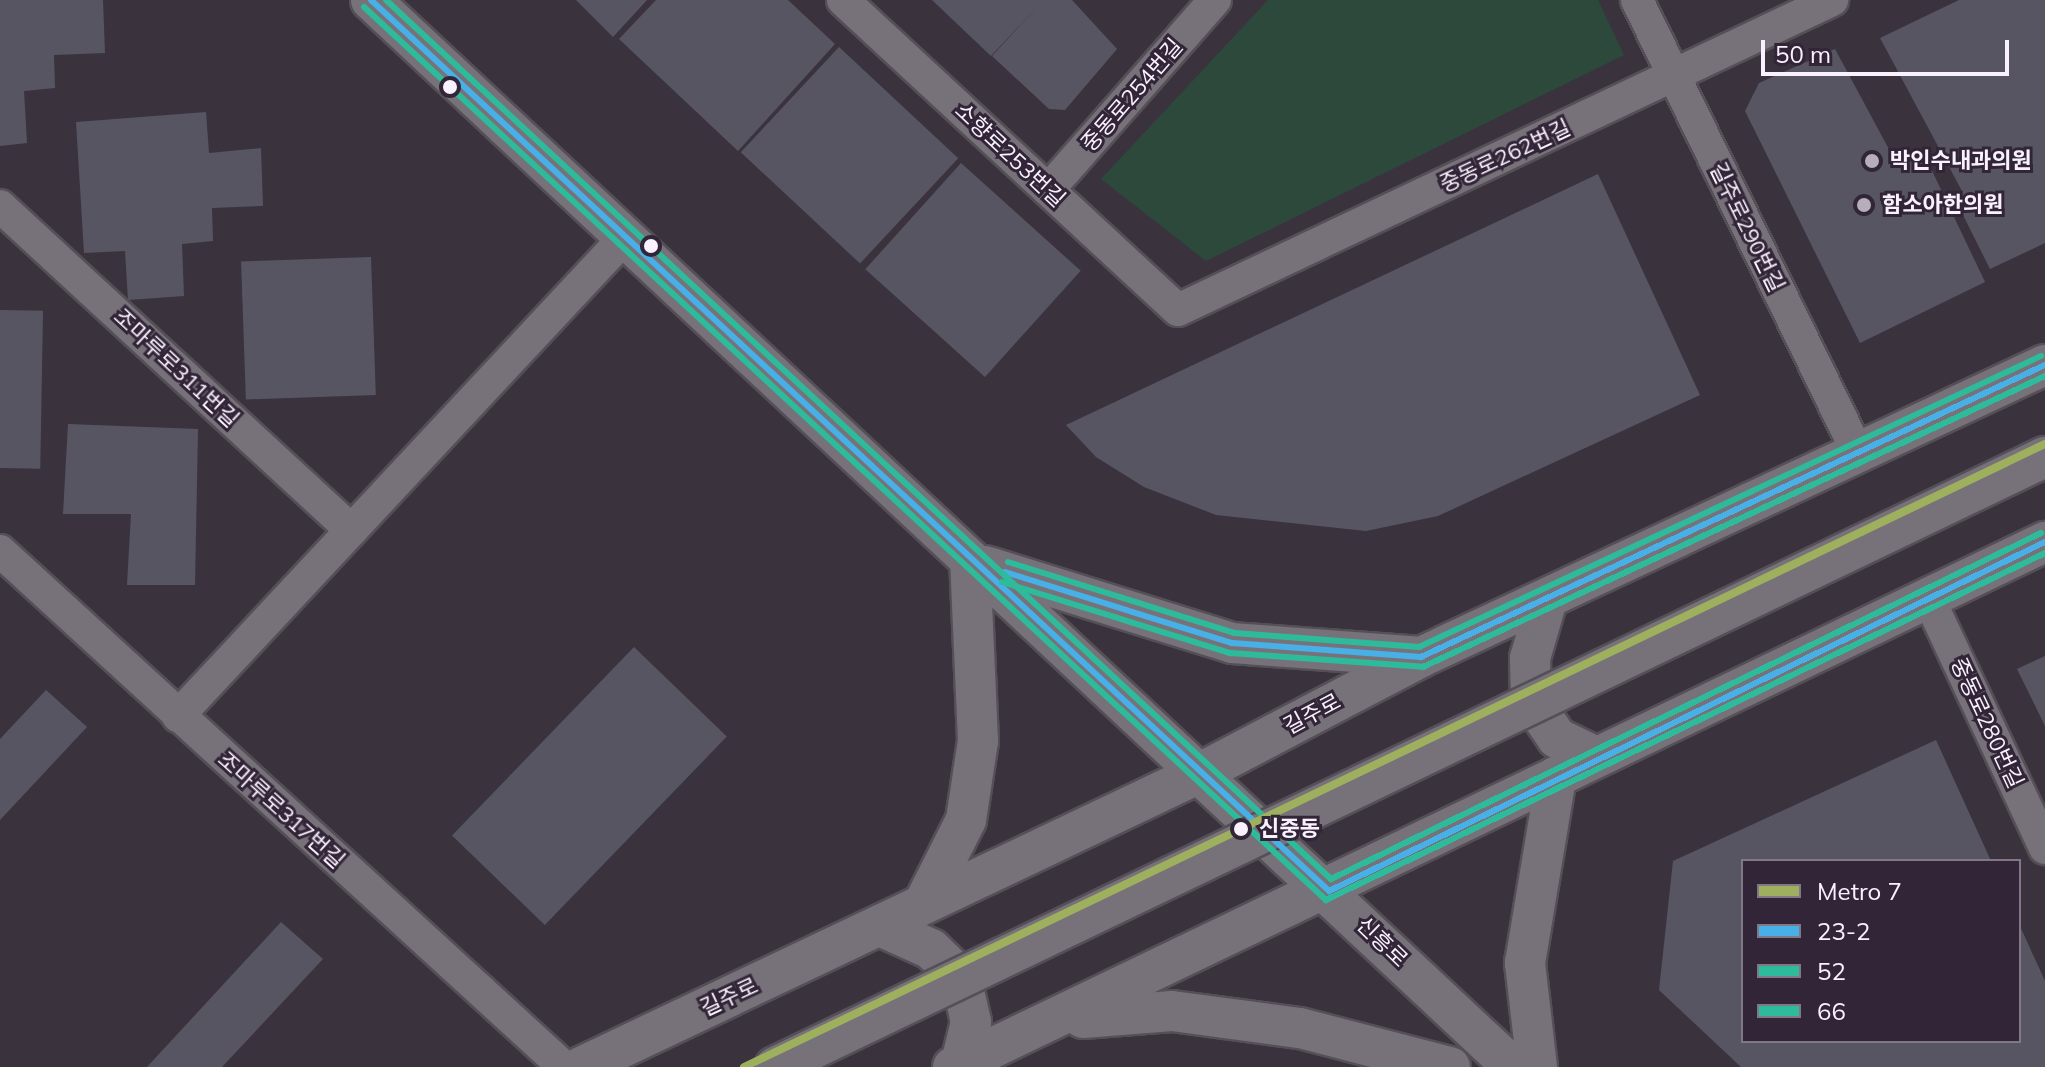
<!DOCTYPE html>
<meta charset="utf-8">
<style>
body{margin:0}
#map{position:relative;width:2045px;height:1067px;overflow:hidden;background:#3a333d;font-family:Mulish,"Noto Sans KR",sans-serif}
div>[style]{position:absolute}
.green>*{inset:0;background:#2c493c}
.building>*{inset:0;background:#585562;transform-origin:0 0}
.roads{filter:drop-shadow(2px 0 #554f57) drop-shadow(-2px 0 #554f57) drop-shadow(0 2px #554f57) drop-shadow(0 -2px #554f57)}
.minor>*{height:32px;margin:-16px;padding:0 16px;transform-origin:16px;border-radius:16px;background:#777279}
.tertiary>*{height:40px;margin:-20px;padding:0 20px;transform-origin:20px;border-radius:20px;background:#777279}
.bridges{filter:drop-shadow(2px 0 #554f57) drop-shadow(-2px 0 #554f57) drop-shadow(0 2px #554f57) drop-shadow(0 -2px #554f57)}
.tertiary-bridge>*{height:40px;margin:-20px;padding:0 20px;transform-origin:20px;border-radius:20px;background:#777279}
.bus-1>*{height:6px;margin:-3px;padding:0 3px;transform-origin:3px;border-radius:3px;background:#46b0e7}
.bus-2>*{height:6px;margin:-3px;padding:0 3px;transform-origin:3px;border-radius:3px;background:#2dbb9b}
.bus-3>*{height:6px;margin:-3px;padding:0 3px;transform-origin:3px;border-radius:3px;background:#2dbb9b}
.metro-1>*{height:8px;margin:-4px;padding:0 4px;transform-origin:4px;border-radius:4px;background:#9eb05d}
.dots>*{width:22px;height:22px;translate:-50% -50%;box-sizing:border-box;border:4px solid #312537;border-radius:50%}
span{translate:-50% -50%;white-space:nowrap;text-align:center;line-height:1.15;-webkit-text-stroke:6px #312537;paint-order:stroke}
.street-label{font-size:22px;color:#f9f1fd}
.poi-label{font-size:22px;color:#f9f1fd;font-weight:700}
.left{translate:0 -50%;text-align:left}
.stop-label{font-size:22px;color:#f9f1fd;font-weight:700}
.legend{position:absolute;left:1741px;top:859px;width:280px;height:184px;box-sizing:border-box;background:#312537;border:2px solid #817786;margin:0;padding:10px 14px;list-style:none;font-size:24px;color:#f9f1fd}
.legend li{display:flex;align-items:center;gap:16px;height:40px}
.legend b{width:40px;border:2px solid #817786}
.scale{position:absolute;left:1761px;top:40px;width:248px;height:36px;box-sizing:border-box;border:4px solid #f9f1fd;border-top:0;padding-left:10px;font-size:24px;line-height:28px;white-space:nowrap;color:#f9f1fd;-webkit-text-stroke:6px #312537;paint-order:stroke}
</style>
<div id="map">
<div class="green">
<div style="clip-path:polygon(1268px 0,1598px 0,1624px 55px,1206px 261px,1101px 179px)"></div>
</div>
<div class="building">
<div style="clip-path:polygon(0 0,103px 0,105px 53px,54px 55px,55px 88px,24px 91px,27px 143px,0 146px)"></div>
<div style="clip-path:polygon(576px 0,647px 0,613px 37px)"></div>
<div style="clip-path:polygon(656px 0,788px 0,835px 44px,738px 151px,619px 39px)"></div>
<div style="clip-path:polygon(932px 0,1072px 0,1117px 49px,1065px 110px,1049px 109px,992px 56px,1039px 5px,991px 56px)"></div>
<div style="clip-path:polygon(1959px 0,2045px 0,2045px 243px,1990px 269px,1954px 197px,1962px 191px,1880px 38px)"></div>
<div style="left:839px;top:47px;width:163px;height:144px;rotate:43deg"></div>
<div style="clip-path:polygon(1835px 49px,1898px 166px,1925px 156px,1985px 282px,1860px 343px,1745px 111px,1759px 83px)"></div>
<div style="clip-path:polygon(206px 112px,209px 153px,261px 148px,263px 206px,212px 208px,213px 241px,182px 244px,184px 296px,128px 300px,125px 251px,84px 253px,76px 122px)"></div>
<div style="left:961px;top:163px;width:161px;height:143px;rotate:42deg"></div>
<div style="clip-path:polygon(1598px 174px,1700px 395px,1438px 516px,1366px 531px,1216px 515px,1144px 487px,1096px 457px,1066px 425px)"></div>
<div style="left:371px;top:257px;width:138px;height:130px;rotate:88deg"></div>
<div style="left:0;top:310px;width:43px;height:158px;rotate:1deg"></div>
<div style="clip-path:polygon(68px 424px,198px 429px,195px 585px,127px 585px,131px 514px,63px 514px)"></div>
<div style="left:634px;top:647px;width:129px;height:262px;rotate:44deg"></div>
<div style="clip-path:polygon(2045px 656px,2045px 726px,2017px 669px)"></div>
<div style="clip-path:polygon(46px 690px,87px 727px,0 820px,0 739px)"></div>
<div style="clip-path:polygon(1936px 740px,1991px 861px,1743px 861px,1743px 1041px,2019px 1041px,2019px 924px,2045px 981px,2045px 1067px,1741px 1067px,1659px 990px,1673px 861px)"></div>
<div style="clip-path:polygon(281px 922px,323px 959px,222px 1067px,147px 1067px)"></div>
</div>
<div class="roads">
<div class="minor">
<div style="left:843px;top:0;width:456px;rotate:42.8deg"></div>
<div style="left:1178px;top:310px;width:724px;rotate:-25.36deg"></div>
<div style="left:1637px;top:0;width:504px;rotate:63.99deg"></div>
<div style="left:1048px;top:190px;width:253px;rotate:-48.7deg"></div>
<div style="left:0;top:206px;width:478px;rotate:42.7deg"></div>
<div style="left:0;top:551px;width:764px;rotate:42.46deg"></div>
<div style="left:1928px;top:597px;width:277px;rotate:65deg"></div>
<div style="left:178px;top:716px;width:657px;rotate:-46.97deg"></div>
</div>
<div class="tertiary">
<div style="left:371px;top:0;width:1563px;rotate:43.06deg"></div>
<div style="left:985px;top:566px;width:259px;rotate:17.3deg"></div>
<div style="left:1232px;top:643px;width:190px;rotate:4.2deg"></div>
<div style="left:1547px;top:600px;width:60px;rotate:106.3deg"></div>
<div style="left:1530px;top:658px;width:42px;rotate:88.6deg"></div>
<div style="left:1531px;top:700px;width:46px;rotate:55.6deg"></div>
<div style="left:1557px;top:738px;width:43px;rotate:26deg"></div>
<div style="left:924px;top:903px;width:93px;rotate:-63.2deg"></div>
<div style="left:966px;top:820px;width:80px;rotate:-81.4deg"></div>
<div style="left:978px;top:741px;width:180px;rotate:-92.5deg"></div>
<div style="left:880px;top:926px;width:56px;rotate:24.3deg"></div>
<div style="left:931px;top:949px;width:42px;rotate:44deg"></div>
<div style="left:961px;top:978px;width:45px;rotate:77.2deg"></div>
<div style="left:971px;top:1022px;width:42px;rotate:103.7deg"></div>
<div style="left:1083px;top:1018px;width:89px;rotate:-4.5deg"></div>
<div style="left:1172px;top:1011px;width:129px;rotate:7.6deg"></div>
<div style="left:1300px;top:1028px;width:155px;rotate:14.6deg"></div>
<div style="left:581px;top:1067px;width:688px;rotate:-25.41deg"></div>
<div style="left:1202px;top:772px;width:247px;rotate:-27.7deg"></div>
<div style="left:1421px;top:657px;width:689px;rotate:-25.08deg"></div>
<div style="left:953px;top:1067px;width:1212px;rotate:-25.68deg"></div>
<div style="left:1537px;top:1067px;width:105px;rotate:-96.6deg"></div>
<div style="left:1525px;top:963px;width:189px;rotate:-80.5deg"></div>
</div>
</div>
<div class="bridges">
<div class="tertiary-bridge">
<div style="left:775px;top:1067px;width:1409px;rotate:-25.66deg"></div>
</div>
</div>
<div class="bus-1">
<div style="left:371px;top:0;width:1308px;rotate:42.92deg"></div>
<div style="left:1329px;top:891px;width:797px;rotate:-25.99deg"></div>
<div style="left:1005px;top:572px;width:238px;rotate:17.4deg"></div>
<div style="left:1232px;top:643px;width:190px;rotate:4.2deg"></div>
<div style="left:1421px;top:657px;width:689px;rotate:-25.08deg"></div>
</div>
<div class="bus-2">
<div style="left:364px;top:7px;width:1313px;rotate:42.87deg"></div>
<div style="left:1326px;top:900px;width:798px;rotate:-25.76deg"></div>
<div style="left:1002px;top:582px;width:239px;rotate:17.3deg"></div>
<div style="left:1230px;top:653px;width:194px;rotate:4.1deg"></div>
<div style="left:1423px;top:667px;width:687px;rotate:-25.07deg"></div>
</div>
<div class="bus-3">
<div style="left:386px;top:0;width:1291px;rotate:42.93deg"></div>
<div style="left:1331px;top:879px;width:790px;rotate:-25.98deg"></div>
<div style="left:1008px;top:562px;width:237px;rotate:17.4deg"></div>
<div style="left:1234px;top:633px;width:186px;rotate:4.3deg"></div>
<div style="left:1419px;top:647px;width:687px;rotate:-25.07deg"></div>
</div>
<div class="metro-1">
<div style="left:744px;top:1067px;width:1442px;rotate:-25.59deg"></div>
</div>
<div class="dots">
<div style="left:450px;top:87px;background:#f9f1fd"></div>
<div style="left:1872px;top:161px;background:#b6aeba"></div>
<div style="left:1864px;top:205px;background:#b6aeba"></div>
<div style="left:651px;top:246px;background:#f9f1fd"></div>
<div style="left:1241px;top:829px;background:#f9f1fd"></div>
</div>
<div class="street-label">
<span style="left:1132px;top:95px;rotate:-49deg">중동로254번길</span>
<span style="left:1010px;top:155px;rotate:43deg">소향로253번길</span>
<span style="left:1505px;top:156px;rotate:-25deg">중동로262번길</span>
<span style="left:1747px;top:227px;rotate:64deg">길주로290번길</span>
<span style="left:176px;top:368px;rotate:43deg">조마루로311번길</span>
<span style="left:1312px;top:714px;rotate:-28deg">길주로</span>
<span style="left:1987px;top:723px;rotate:65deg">중동로280번길</span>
<span style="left:281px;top:810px;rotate:42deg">조마루로317번길</span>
<span style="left:1382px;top:942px;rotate:44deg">신흥로</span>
<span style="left:729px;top:997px;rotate:-25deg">길주로</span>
</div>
<div class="poi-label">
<span class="left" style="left:1890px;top:161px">박인수내과의원</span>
<span class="left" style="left:1882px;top:205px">함소아한의원</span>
</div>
<div class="stop-label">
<span class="left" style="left:1259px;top:829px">신중동</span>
</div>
<ul class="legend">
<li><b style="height:10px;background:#9eb05d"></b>Metro 7</li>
<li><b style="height:10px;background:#46b0e7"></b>23-2</li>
<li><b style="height:10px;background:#2dbb9b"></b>52</li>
<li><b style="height:10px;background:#2dbb9b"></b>66</li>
</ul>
<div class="scale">50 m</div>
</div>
